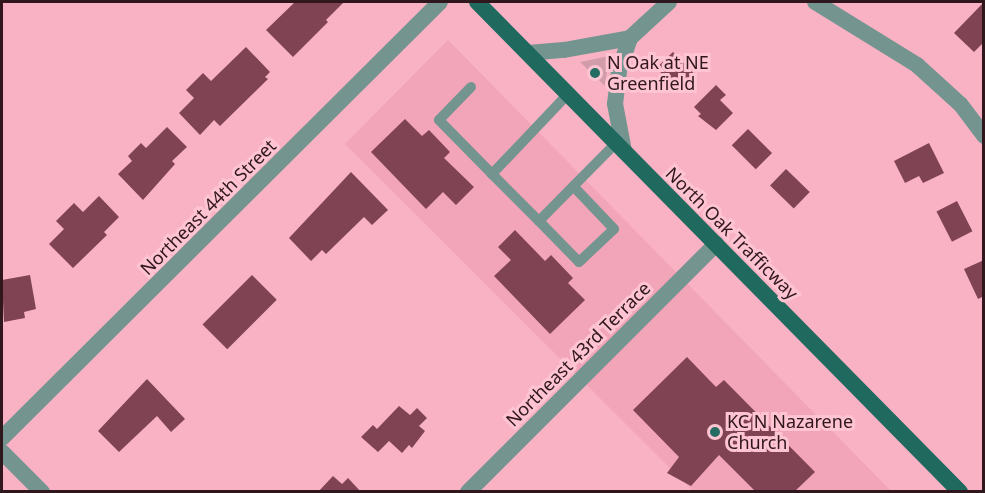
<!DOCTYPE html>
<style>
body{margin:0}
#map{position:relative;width:985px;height:493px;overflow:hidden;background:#f9b2c4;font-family:"Noto Sans",sans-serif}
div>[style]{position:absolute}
.built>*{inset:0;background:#f2a4b8}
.green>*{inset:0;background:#d29daa}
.building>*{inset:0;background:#7f4354;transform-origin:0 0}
.service>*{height:10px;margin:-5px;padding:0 5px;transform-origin:5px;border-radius:5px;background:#74958f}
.minor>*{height:16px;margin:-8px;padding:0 8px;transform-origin:8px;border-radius:8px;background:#74958f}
.primary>*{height:16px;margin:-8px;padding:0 8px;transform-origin:8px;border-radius:8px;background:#1f695f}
.dots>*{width:16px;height:16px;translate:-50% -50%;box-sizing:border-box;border:3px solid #fec4d2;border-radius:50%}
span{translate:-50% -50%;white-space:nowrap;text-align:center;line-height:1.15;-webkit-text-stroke:6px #fec4d2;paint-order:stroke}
.poi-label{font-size:18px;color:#30171e}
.left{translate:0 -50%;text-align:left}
.street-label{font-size:18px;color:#30171e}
.frame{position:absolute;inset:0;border:3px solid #30171e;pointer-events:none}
</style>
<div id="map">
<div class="built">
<div style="clip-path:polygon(448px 40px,891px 491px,693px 491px,345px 144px)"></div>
</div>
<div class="green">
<div style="clip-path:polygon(609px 56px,605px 86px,580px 62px)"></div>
</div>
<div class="building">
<div style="clip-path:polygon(295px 2px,344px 2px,326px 20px,328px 22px,293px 57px,266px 30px)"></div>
<div style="clip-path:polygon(984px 2px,984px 42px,974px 52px,954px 33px)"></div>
<div style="clip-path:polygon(246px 47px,270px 72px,265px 77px,268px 79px,220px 126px,214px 120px,200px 135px,179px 113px,194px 98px,186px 90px,203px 73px,211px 81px)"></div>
<div style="left:673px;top:52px;width:33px;height:23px;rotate:46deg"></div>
<div style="clip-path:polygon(716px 85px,726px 95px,720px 100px,733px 113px,716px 130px,698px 116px,701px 114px,694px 107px)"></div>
<div style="clip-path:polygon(405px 119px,422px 136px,429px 130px,450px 152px,444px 158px,474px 187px,456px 205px,443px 192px,426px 209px,371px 152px)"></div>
<div style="clip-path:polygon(167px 127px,187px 147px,172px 161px,175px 164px,143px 200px,118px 174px,132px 161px,128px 156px,141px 143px,146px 148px)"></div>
<div style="left:748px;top:129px;width:34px;height:23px;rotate:45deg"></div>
<div style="clip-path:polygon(929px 143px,944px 173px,923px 183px,919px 176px,905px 183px,894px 161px)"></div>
<div style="left:786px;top:169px;width:33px;height:23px;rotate:44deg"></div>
<div style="clip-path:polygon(351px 172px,388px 210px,372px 225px,364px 217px,326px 254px,322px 250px,311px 261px,289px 238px)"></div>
<div style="clip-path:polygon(99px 196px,119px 217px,104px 232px,107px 235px,73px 268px,49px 244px,64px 229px,56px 221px,74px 203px,83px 212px)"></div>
<div style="left:957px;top:201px;width:34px;height:23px;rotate:63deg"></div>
<div style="clip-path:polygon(515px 230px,545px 261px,551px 255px,573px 278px,568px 283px,585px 300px,550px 334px,494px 276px,511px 260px,498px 247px)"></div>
<div style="clip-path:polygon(984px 260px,984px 296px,978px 299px,964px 269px)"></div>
<div style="clip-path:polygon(30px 275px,36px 309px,24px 312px,25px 318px,4px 322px,2px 280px)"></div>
<div style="left:252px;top:275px;width:35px;height:70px;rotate:45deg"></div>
<div style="clip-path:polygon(687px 357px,716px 387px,724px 380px,815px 472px,794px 492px,756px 492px,719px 455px,691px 486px,667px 473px,679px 457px,633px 410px)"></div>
<div style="clip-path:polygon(147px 379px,185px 419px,171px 432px,157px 416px,119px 452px,98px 431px)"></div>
<div style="clip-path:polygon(399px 406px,410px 415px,417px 408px,427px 418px,419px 426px,425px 431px,412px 448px,409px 445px,402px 453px,389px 441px,378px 452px,361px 437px,373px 425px,377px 429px)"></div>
<div style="clip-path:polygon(333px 476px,342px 484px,348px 478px,361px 492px,318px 492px)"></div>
</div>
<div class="service">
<div style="left:471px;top:87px;width:46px;rotate:134.1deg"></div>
<div style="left:439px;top:120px;width:76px;rotate:45.5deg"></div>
<div style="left:492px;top:174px;width:110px;rotate:-46.5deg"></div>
<div style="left:492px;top:174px;width:66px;rotate:45deg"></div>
<div style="left:539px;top:221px;width:110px;rotate:-45.4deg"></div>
<div style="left:539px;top:221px;width:57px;rotate:45.7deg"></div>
<div style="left:579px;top:262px;width:48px;rotate:-43.3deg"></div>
<div style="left:614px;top:229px;width:59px;rotate:-133.6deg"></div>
</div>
<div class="minor">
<div style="left:815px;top:2px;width:120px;rotate:31.7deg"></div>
<div style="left:917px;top:65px;width:59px;rotate:42.3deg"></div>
<div style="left:961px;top:105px;width:39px;rotate:53deg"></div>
<div style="left:528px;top:53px;width:36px;rotate:-5deg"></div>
<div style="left:564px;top:50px;width:67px;rotate:-10.3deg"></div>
<div style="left:624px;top:151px;width:48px;rotate:-100.8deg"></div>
<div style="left:615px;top:104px;width:34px;rotate:-83deg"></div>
<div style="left:619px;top:70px;width:34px;rotate:-71deg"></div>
<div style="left:630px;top:38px;width:53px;rotate:-42.7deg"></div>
<div style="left:2px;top:438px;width:618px;rotate:-44.87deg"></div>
<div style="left:2px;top:452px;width:57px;rotate:45deg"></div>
<div style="left:468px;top:492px;width:351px;rotate:-45deg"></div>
</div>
<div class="primary">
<div style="left:477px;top:2px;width:688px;rotate:45.41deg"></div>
</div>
<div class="dots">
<div style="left:595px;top:73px;background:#256d63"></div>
<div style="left:715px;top:432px;background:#256d63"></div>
</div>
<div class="poi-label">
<span class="left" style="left:607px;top:73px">N Oak at NE<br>Greenfield</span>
<span class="left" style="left:727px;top:432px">KC N Nazarene<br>Church</span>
</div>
<div class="street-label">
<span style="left:208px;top:207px;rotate:-45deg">Northeast 44th Street</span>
<span style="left:732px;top:233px;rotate:45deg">North Oak Trafficway</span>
<span style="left:578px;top:354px;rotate:-45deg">Northeast 43rd Terrace</span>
</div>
<div class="frame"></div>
</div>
